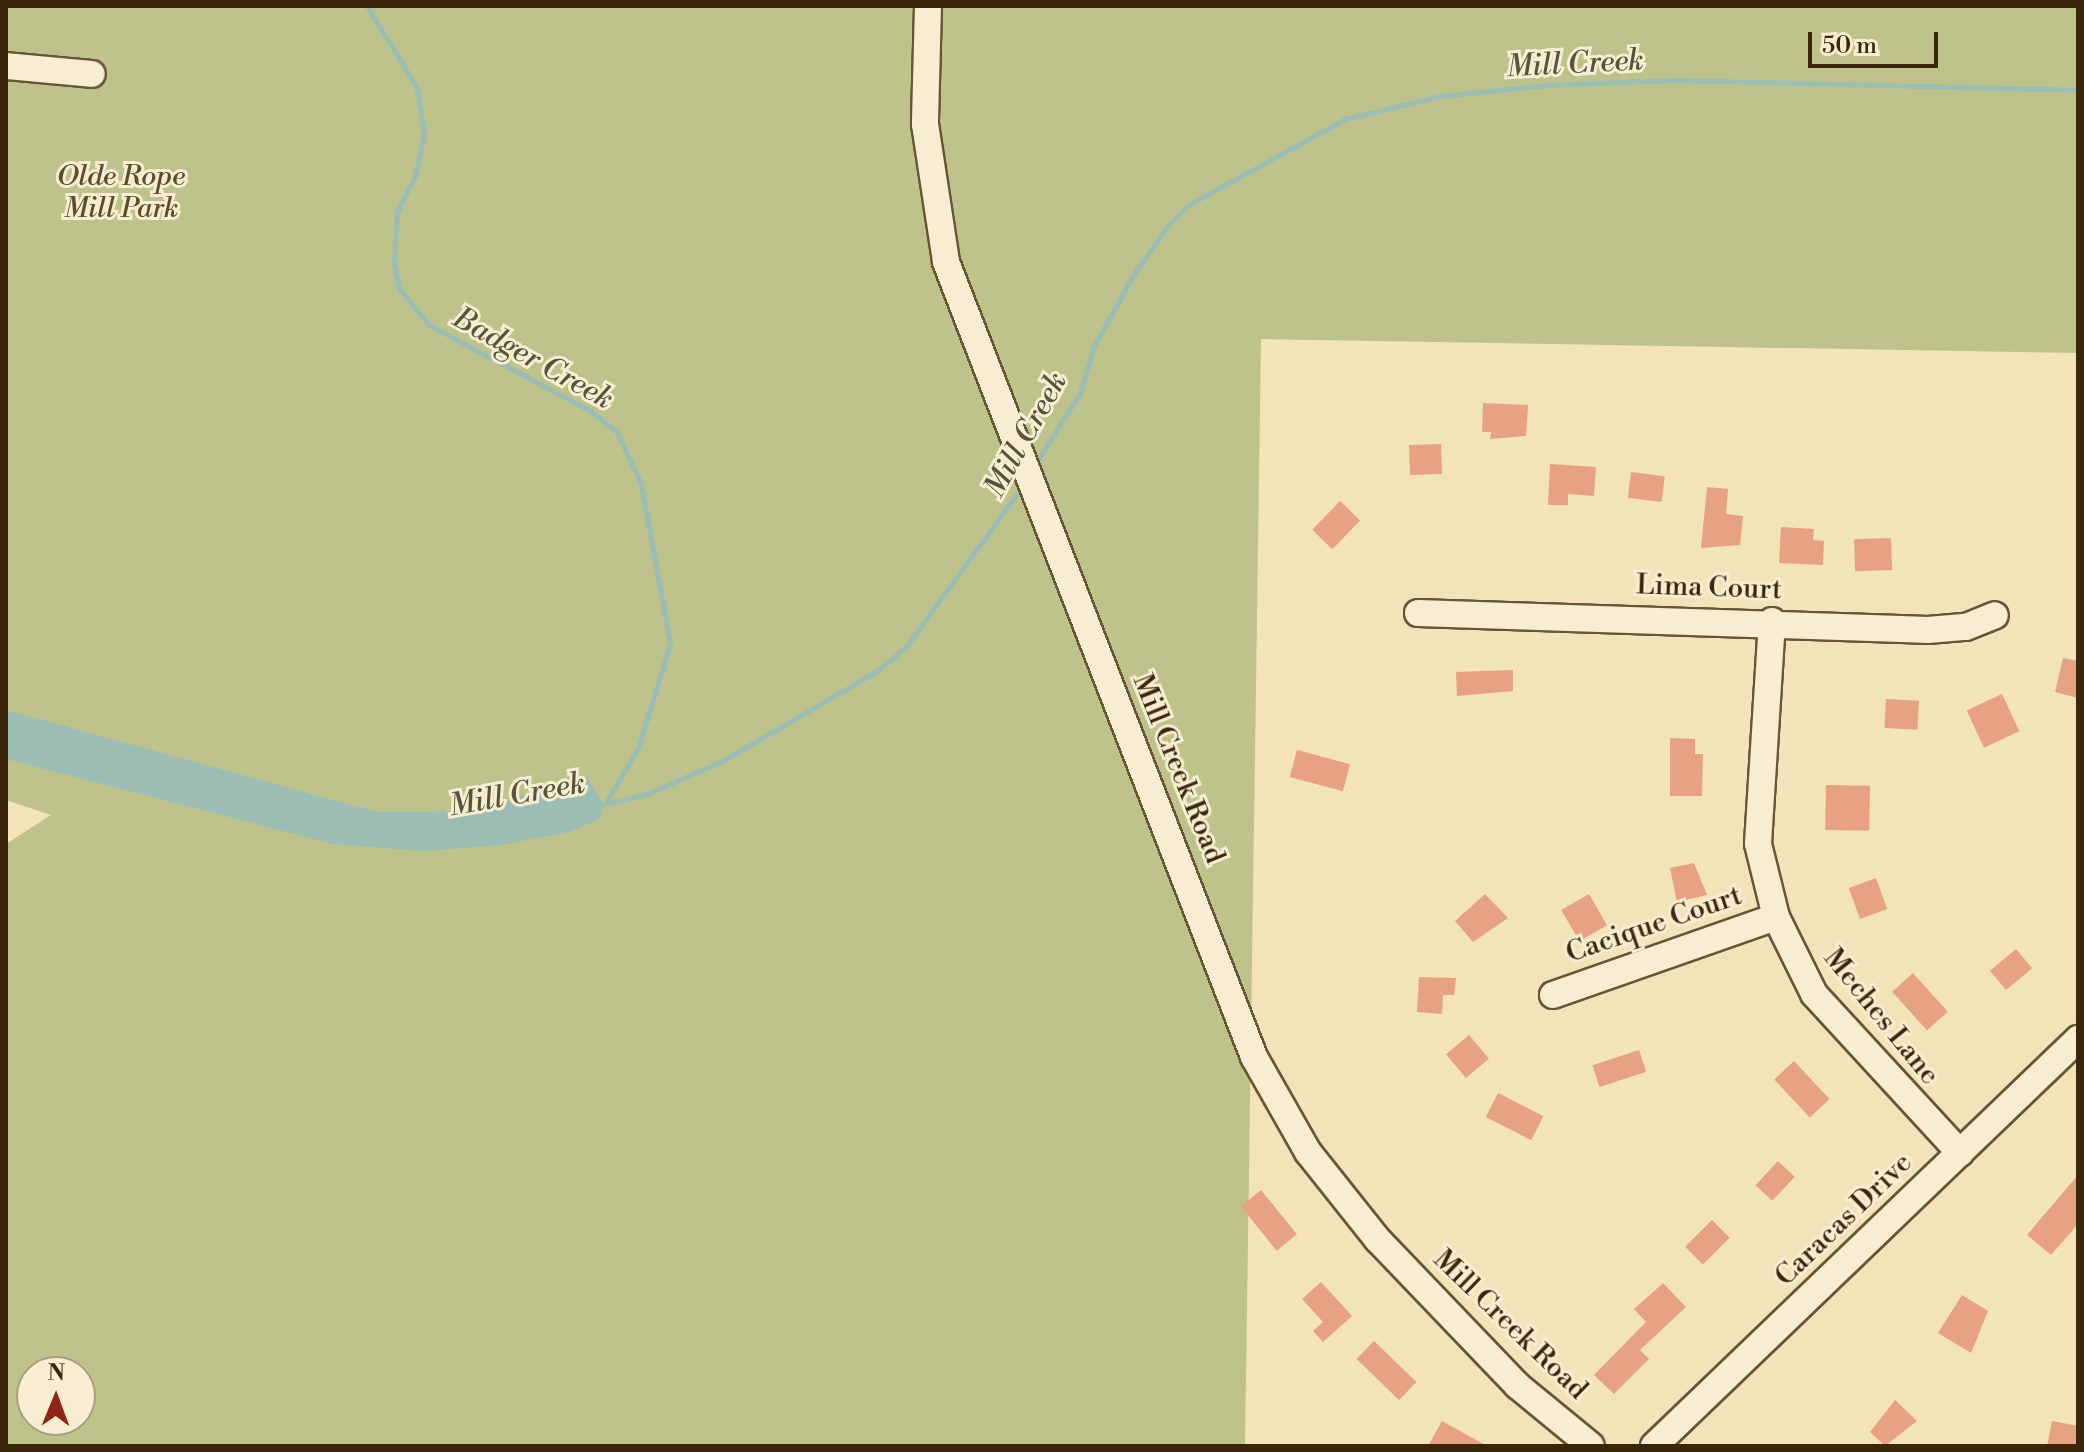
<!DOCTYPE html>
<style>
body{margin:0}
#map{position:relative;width:2084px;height:1452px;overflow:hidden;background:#f2e3b8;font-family:"Libre Bodoni",serif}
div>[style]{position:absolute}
.green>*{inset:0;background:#bec38c}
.water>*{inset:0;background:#9cbdb4}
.stream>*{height:5px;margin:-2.5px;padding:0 2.5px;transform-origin:2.5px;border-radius:2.5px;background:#9cbdb4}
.building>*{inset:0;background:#e7a284;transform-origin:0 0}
.roads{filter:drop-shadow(2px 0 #685536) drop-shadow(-2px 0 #685536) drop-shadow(0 2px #685536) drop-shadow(0 -2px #685536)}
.minor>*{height:26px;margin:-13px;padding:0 13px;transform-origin:13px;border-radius:13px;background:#f7edd1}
span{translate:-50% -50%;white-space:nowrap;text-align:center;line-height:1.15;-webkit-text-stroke:6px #f7edd1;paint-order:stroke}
.park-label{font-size:28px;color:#5b4d2a;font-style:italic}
.street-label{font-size:28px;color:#3a260a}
.water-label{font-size:30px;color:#57533d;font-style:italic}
.frame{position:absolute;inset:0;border:8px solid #3a260a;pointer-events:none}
.north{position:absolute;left:16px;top:1356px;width:80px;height:80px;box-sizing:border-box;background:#f7edd1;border:2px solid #ab9d81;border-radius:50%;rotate:1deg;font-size:22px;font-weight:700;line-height:32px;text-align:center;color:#3a260a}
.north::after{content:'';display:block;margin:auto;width:28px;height:36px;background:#8f2418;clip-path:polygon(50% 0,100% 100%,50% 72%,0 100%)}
.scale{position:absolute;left:1808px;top:32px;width:130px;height:36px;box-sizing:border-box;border:4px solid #3a260a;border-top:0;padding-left:10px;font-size:24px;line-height:28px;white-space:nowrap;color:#3a260a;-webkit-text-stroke:6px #f7edd1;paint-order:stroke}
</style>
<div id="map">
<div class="green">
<div style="clip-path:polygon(evenodd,6px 6px,2078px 6px,2078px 353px,1261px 339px,1245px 1446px,6px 1446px,6px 844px,51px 815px,6px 800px,6px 6px,32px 1372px,80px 1372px,80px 1420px,32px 1420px,32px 1372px)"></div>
</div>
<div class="water">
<div style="clip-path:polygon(6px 710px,377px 812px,481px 811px,571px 777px,588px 778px,603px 804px,600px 819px,568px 832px,501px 845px,423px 851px,333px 844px,6px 759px)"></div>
</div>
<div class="stream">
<div style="left:367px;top:6px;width:96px;rotate:58.6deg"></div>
<div style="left:417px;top:88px;width:48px;rotate:81.5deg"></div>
<div style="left:424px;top:135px;width:42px;rotate:102.4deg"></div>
<div style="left:415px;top:176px;width:40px;rotate:116.6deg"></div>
<div style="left:397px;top:212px;width:52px;rotate:93.3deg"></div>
<div style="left:394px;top:264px;width:25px;rotate:78deg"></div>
<div style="left:399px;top:288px;width:48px;rotate:51deg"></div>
<div style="left:429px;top:325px;width:181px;rotate:28deg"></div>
<div style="left:589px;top:410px;width:36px;rotate:38deg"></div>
<div style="left:617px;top:432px;width:57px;rotate:65.2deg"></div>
<div style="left:641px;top:484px;width:163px;rotate:79.7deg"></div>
<div style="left:670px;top:644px;width:109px;rotate:107.1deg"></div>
<div style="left:638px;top:748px;width:61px;rotate:120.3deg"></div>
<div style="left:1035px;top:464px;width:84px;rotate:-57.6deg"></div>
<div style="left:1080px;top:393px;width:49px;rotate:-73.4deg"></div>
<div style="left:1094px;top:346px;width:81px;rotate:-61.2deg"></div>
<div style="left:1133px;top:275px;width:62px;rotate:-54.8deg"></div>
<div style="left:1169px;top:224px;width:29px;rotate:-44deg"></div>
<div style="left:1190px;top:204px;width:177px;rotate:-28.7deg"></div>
<div style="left:1345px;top:119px;width:99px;rotate:-13.5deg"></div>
<div style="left:1441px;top:96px;width:107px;rotate:-5.9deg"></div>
<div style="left:1547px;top:85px;width:128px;rotate:-2.2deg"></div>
<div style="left:1675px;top:80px;width:403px;rotate:1.4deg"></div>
<div style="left:600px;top:805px;width:48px;rotate:-13.2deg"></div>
<div style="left:647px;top:794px;width:84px;rotate:-23.8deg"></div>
<div style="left:724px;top:760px;width:177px;rotate:-30.2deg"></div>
<div style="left:877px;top:671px;width:38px;rotate:-40deg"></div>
<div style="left:906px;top:647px;width:198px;rotate:-54.1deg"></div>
</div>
<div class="building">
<div style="clip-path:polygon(1483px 403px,1528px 405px,1526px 436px,1490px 439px,1491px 432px,1482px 432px)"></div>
<div style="left:1441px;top:444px;width:30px;height:32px;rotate:88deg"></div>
<div style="clip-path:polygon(1550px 464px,1596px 467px,1594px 496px,1568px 494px,1568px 505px,1548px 505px)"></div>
<div style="left:1631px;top:472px;width:34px;height:26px;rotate:7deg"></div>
<div style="clip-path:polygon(1707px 487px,1728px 489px,1726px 514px,1743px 516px,1740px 545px,1701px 548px)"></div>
<div style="left:1340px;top:501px;width:28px;height:40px;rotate:44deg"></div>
<div style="clip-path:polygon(1781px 527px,1814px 529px,1813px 540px,1824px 541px,1823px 565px,1779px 563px)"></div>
<div style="left:1891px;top:538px;width:32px;height:37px;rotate:88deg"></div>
<div style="clip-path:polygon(2063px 658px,2078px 661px,2078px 698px,2055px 692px)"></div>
<div style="clip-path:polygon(1513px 670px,1513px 691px,1457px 696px,1456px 672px)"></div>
<div style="left:2002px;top:694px;width:41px;height:39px;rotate:65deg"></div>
<div style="left:1886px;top:699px;width:33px;height:29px;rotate:3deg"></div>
<div style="clip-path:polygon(1670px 738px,1695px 739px,1695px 754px,1703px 754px,1702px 796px,1670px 796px)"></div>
<div style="left:1297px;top:750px;width:55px;height:28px;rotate:15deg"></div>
<div style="left:1826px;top:785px;width:44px;height:45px;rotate:1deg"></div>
<div style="clip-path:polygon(1694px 863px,1707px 895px,1677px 902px,1670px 868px)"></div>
<div style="left:1876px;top:878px;width:33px;height:29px;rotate:70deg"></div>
<div style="clip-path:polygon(1485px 894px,1508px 918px,1473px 942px,1455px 921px)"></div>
<div style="left:1589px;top:894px;width:36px;height:32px;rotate:60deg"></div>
<div style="left:2016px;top:949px;width:25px;height:34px;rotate:50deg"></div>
<div style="left:1913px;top:973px;width:52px;height:28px;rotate:48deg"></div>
<div style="clip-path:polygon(1419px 977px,1456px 978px,1454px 995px,1443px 995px,1442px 1014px,1417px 1012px)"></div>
<div style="left:1469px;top:1035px;width:31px;height:30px;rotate:50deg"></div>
<div style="left:1639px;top:1050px;width:23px;height:49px;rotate:72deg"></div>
<div style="left:1794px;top:1061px;width:52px;height:27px;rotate:47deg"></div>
<div style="left:1498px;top:1093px;width:51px;height:27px;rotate:27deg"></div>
<div style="left:1778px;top:1161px;width:23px;height:33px;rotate:43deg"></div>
<div style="clip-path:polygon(2078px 1175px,2078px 1224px,2051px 1255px,2027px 1235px)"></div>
<div style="left:1261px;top:1190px;width:57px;height:26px;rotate:51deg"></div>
<div style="left:1712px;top:1220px;width:25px;height:38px;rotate:45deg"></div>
<div style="clip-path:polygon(1321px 1282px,1352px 1316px,1323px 1342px,1313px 1331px,1323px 1322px,1302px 1299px)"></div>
<div style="clip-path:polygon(1663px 1283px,1686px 1307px,1640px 1350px,1649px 1359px,1614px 1394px,1594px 1375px,1646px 1322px,1634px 1309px)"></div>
<div style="clip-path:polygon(1962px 1295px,1988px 1311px,1971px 1353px,1938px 1333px)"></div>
<div style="left:1374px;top:1341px;width:59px;height:25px;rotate:44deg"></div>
<div style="clip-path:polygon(1895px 1400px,1917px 1421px,1885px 1446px,1870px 1432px)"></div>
<div style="clip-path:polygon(1442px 1421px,1487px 1446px,1428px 1446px)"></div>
<div style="clip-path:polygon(2052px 1421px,2078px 1426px,2078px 1446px,2047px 1446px)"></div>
</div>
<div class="roads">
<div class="minor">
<div style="left:928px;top:6px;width:118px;rotate:91.5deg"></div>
<div style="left:925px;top:124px;width:140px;rotate:81.3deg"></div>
<div style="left:946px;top:262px;width:853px;rotate:68.82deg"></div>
<div style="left:1254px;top:1057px;width:109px;rotate:60.4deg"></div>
<div style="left:1308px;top:1152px;width:112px;rotate:51.5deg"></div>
<div style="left:1378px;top:1240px;width:202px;rotate:46.2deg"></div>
<div style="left:1518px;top:1386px;width:94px;rotate:39.4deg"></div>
<div style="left:6px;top:66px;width:86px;rotate:5.3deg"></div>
<div style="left:1418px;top:613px;width:510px;rotate:1.91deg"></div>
<div style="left:1928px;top:630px;width:38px;rotate:-5deg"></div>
<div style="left:1966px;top:627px;width:31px;rotate:-22deg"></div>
<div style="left:1772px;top:621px;width:223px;rotate:93.6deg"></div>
<div style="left:1758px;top:844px;width:75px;rotate:76.1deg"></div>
<div style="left:1776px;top:917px;width:86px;rotate:63.7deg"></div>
<div style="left:1814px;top:994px;width:216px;rotate:47.4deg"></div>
<div style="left:1553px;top:995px;width:236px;rotate:-19.3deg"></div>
<div style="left:1654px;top:1446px;width:588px;rotate:-43.83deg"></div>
</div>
</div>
<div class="park-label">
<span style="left:121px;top:193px">Olde Rope<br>Mill Park</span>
</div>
<div class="street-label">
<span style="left:1709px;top:588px;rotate:2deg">Lima Court</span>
<span style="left:1178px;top:769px;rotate:68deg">Mill Creek Road</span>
<span style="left:1654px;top:925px;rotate:-19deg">Cacique Court</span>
<span style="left:1881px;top:1017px;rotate:51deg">Meches Lane</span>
<span style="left:1844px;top:1220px;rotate:-44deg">Caracas Drive</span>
<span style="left:1510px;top:1325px;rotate:44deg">Mill Creek Road</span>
</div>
<div class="water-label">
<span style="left:1575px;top:64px;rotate:-3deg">Mill Creek</span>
<span style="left:533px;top:359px;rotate:29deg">Badger Creek</span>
<span style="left:1026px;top:435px;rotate:-61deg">Mill Creek</span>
<span style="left:517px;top:795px;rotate:-10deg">Mill Creek</span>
</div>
<div class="frame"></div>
<div class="north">N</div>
<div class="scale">50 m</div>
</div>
